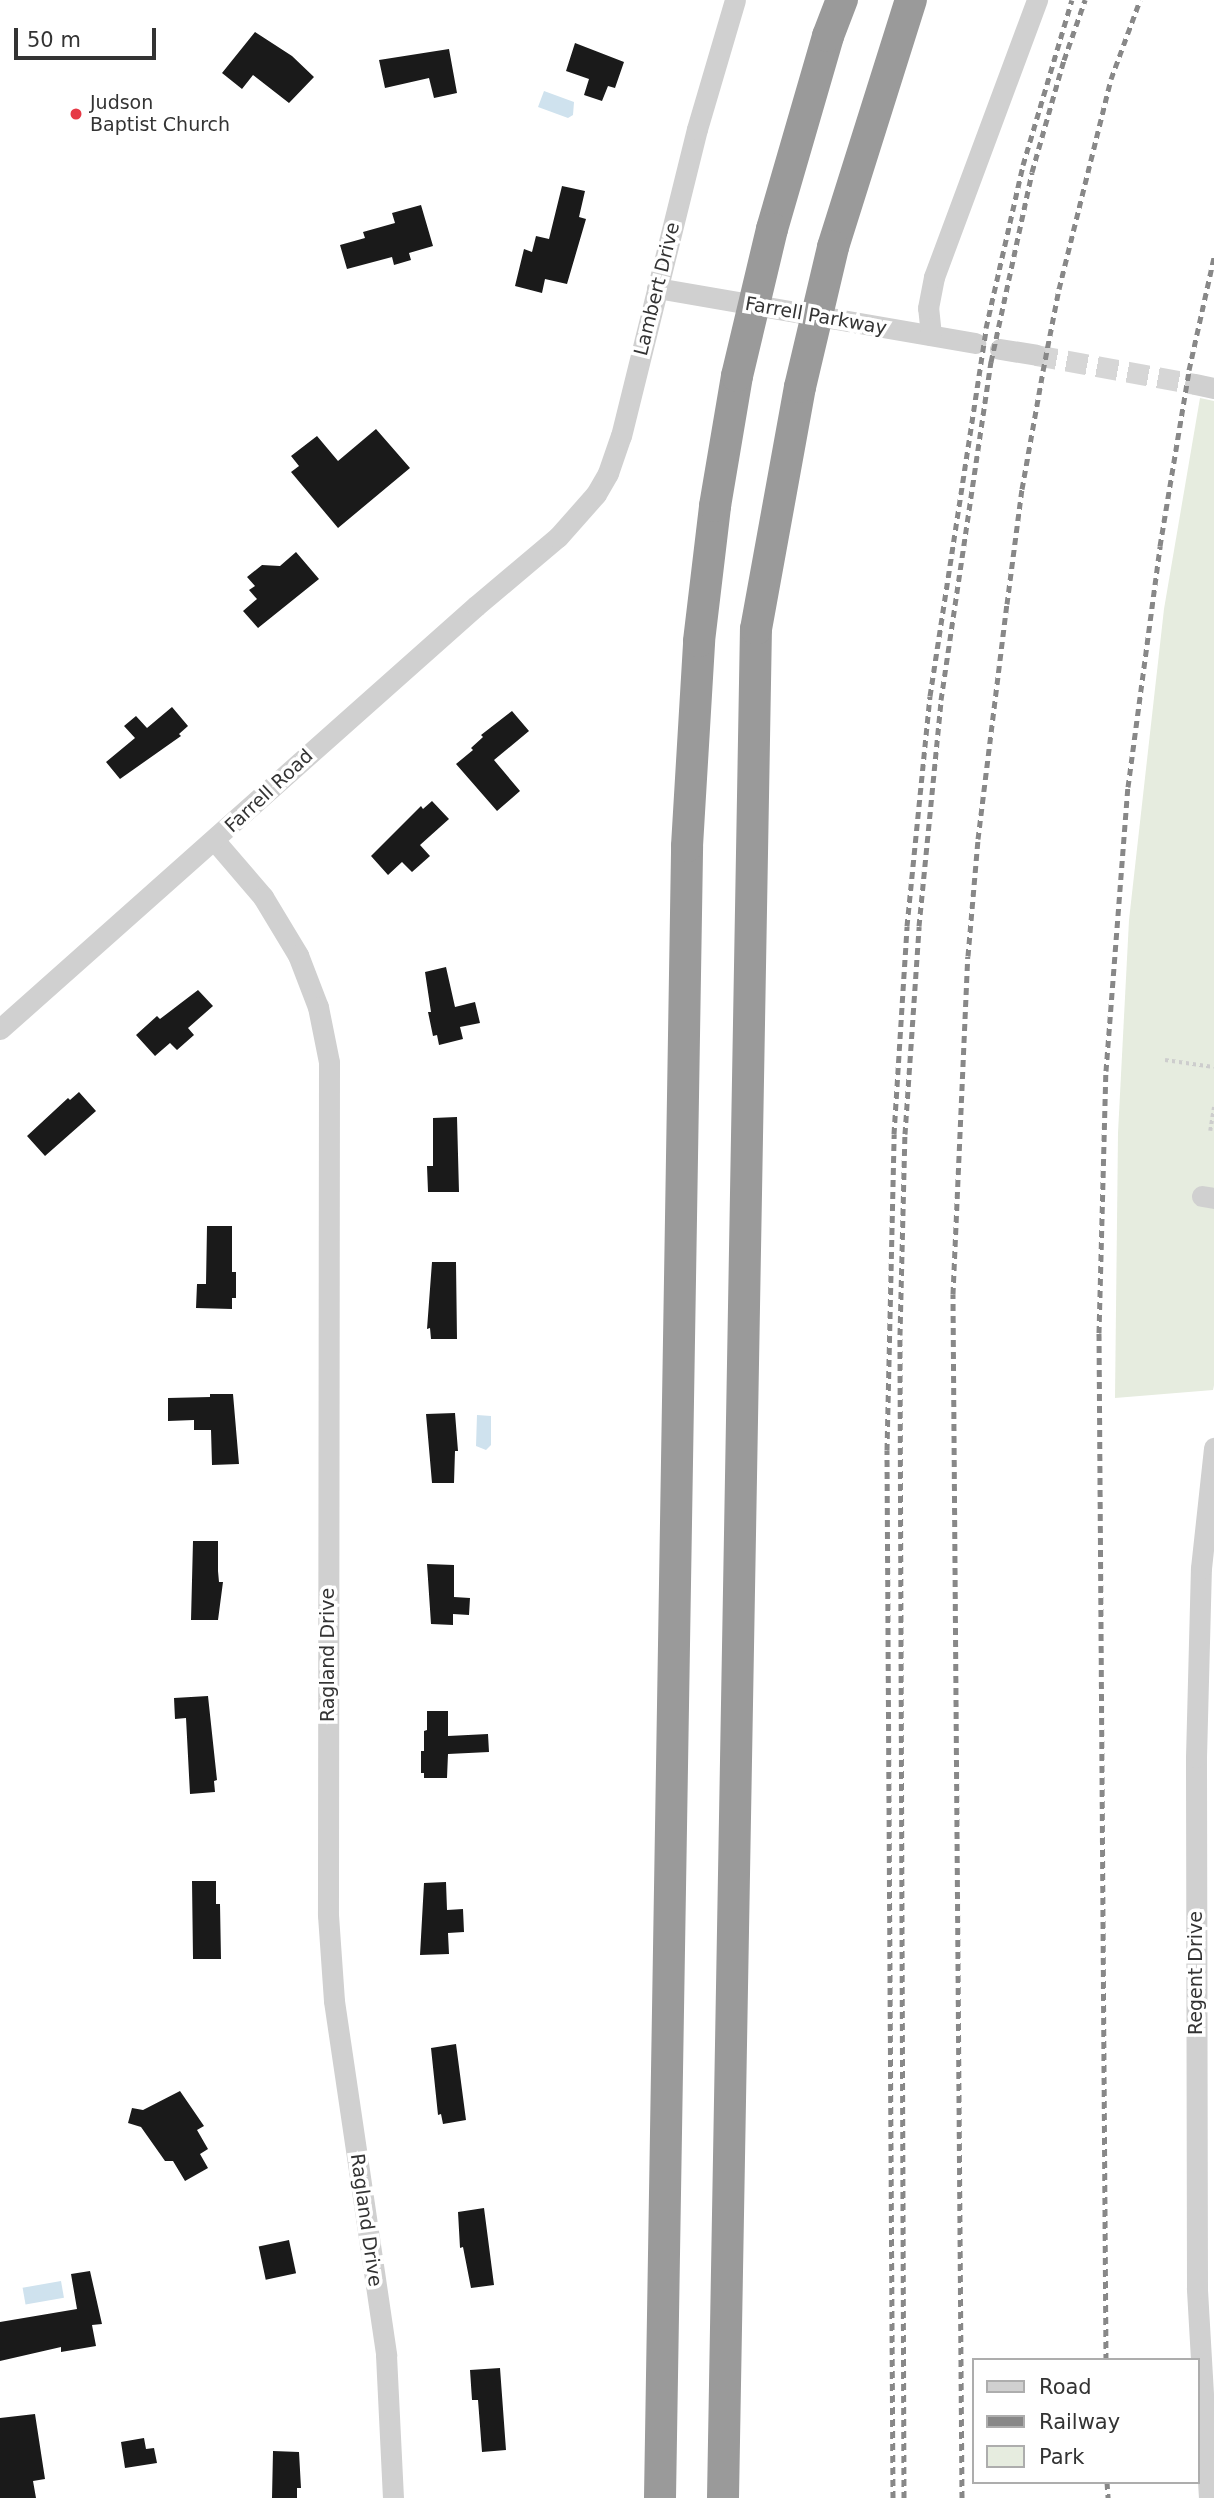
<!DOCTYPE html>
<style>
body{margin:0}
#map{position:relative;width:1214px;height:2498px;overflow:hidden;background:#fff;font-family:"DejaVu Sans",sans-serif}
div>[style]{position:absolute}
.green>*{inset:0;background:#e6ecdf}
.water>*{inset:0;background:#cfe2ee;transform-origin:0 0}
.building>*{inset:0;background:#1a1a1a;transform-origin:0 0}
.minor-tunnel>*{height:21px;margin-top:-10.5px;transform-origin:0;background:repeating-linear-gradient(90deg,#d6d6d6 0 21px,transparent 0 31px)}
.path>*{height:3.5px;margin-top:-1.75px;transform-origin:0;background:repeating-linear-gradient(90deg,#cdcdcd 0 3.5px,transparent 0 7px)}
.minor>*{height:21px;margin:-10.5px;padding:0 10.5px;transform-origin:10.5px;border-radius:10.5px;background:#d0d0d0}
.highway>*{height:32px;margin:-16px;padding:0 16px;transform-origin:16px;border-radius:16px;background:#9a9a9a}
.rail>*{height:5px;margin-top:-2.5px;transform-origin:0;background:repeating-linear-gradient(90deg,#888 0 7px,transparent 0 12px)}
.highway-bridge>*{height:32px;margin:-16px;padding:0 16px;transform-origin:16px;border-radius:16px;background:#9a9a9a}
.dots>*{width:19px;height:19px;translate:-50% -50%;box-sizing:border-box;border:4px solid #fff;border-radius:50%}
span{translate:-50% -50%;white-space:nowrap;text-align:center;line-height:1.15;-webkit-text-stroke:7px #fff;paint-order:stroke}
.poi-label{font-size:19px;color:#333}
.left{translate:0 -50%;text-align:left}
.street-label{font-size:19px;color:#333}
.legend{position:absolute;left:972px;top:2358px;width:228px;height:126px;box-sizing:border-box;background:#fff;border:2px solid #adadad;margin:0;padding:9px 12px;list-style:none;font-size:21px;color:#333}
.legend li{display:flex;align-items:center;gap:14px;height:35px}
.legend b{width:35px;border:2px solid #adadad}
.scale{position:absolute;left:14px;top:28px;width:142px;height:32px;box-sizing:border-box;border:4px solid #333;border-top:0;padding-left:9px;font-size:21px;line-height:24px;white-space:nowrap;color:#333;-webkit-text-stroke:5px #fff;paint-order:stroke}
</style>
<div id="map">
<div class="green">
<div style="clip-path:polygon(1200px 398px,1214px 401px,1214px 1385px,1213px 1390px,1115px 1398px,1118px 1133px,1129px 920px,1164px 609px)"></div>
</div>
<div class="water">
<div style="clip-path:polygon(544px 91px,574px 102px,573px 115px,568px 118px,538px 107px)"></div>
<div style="clip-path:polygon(477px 1415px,491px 1416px,491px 1445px,486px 1450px,476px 1446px)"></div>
<div style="left:61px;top:2281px;width:17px;height:39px;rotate:80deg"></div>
</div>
<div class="building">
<div style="clip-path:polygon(255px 32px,292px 56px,314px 77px,289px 103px,253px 75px,242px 89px,222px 73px)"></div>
<div style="clip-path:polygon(575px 43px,624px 62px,615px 88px,608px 86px,602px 101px,584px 95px,589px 79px,566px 71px)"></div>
<div style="clip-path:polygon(449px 49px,457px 93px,434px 98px,429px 78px,385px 88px,379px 60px)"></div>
<div style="clip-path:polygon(562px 186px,585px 191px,579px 217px,586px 219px,567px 284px,545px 279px,542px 293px,515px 286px,524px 249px,532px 252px,536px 236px,549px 239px)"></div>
<div style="clip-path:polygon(421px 205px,433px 246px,409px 253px,411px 260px,394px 265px,392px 257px,347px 269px,340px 245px,365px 238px,363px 232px,395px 223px,392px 213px)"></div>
<div style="clip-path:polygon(376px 429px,410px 468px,338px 528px,291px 472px,299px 466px,291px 456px,317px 436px,338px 461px)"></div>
<div style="clip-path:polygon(296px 552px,319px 579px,258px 628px,243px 611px,257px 599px,249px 590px,255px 586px,247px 577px,262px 565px,280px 566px)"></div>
<div style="clip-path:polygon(172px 707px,188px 726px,179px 734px,181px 736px,120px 779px,106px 762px,135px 738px,124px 726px,136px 716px,147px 728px)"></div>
<div style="clip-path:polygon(512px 711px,529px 731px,494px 760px,520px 791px,497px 811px,456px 764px,473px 750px,471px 748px,483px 737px,481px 735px)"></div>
<div style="clip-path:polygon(432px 801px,449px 819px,420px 845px,430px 856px,412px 872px,402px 862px,388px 875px,371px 856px,421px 806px,423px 809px)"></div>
<div style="clip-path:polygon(446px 967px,455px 1007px,475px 1002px,480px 1023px,460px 1027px,463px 1039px,439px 1045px,437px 1035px,433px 1036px,428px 1012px,431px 1012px,425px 972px)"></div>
<div style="clip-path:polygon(198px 990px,213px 1006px,188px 1028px,194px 1035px,177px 1050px,170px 1043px,155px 1056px,136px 1035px,157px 1016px,160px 1019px)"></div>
<div style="clip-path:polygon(79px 1092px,96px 1111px,45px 1156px,27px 1136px,68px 1098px,70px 1100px)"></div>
<div style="clip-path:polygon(457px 1117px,459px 1192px,428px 1192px,427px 1166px,433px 1166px,433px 1118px)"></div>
<div style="clip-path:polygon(207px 1226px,232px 1226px,232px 1272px,236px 1272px,236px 1298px,232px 1298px,232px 1309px,196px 1308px,197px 1284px,206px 1284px)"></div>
<div style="clip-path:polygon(432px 1262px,456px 1262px,457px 1339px,431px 1339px,430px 1328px,427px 1329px)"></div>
<div style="clip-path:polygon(210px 1394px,233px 1394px,239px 1464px,212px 1465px,211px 1430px,194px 1430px,194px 1420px,168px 1421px,168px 1398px,210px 1397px)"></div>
<div style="clip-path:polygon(455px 1413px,458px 1451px,455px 1451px,454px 1483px,432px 1483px,426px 1414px)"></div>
<div style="clip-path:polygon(193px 1541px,218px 1541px,218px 1571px,219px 1582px,223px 1582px,218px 1620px,191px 1620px)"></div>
<div style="clip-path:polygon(427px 1564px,454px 1565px,454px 1597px,470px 1598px,469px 1615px,453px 1614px,453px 1625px,431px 1624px)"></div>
<div style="clip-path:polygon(208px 1696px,217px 1780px,214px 1781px,215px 1792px,190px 1794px,186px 1718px,175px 1719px,174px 1698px)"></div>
<div style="clip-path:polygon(427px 1711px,448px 1711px,448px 1736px,488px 1734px,489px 1752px,448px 1754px,447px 1778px,424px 1778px,424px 1773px,421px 1773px,421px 1751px,424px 1751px,424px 1731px,427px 1730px)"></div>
<div style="clip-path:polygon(192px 1881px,216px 1881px,216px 1904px,220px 1904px,221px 1959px,193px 1959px)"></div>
<div style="clip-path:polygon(446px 1882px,447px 1910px,463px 1909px,464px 1932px,448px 1933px,449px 1954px,420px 1955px,424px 1883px)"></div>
<div style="clip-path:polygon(456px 2044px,466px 2120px,443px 2124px,441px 2114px,438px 2115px,431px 2048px)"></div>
<div style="clip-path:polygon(180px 2091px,204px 2126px,197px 2130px,208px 2149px,200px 2154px,208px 2168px,185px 2181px,173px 2161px,165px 2161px,141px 2127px,128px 2123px,132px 2108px,143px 2110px)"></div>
<div style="clip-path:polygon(484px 2208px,494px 2285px,471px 2288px,463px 2247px,460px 2248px,458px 2212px)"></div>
<div style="left:289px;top:2240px;width:34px;height:31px;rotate:78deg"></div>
<div style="clip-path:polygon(90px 2271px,102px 2324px,92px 2325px,96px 2346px,61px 2352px,61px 2347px,0 2361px,0 2322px,77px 2309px,71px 2274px)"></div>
<div style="clip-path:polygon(500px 2368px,506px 2450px,482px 2452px,478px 2400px,472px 2400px,470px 2370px)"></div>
<div style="clip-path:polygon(35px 2414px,45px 2479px,33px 2481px,36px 2498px,0 2498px,0 2418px)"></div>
<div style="clip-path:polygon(144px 2438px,146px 2449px,154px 2448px,157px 2463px,125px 2468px,121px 2442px)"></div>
<div style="clip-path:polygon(273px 2451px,299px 2452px,301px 2488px,297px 2488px,297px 2498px,272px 2498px)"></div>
</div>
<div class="minor-tunnel">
<div style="left:1036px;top:355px;width:162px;rotate:10.3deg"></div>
</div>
<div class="path">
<div style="left:1165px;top:1060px;width:49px;rotate:8.1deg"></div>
<div style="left:1210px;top:1131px;width:24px;rotate:-81deg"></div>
</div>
<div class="minor">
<div style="left:657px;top:288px;width:323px;rotate:9.8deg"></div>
<div style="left:931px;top:335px;width:27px;rotate:-96deg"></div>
<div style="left:928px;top:308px;width:32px;rotate:-79deg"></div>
<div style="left:934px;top:277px;width:296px;rotate:-69.6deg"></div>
<div style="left:1000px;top:349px;width:36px;rotate:9deg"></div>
<div style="left:1195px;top:384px;width:19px;rotate:12deg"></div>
<div style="left:215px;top:841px;width:74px;rotate:49.4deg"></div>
<div style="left:263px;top:897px;width:68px;rotate:58.9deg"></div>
<div style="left:298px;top:955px;width:56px;rotate:69deg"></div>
<div style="left:318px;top:1007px;width:56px;rotate:78.7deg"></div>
<div style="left:329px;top:1062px;width:853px;rotate:90.07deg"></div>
<div style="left:328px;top:1915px;width:86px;rotate:86deg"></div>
<div style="left:334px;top:2001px;width:358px;rotate:81.6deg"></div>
<div style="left:386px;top:2355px;width:143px;rotate:87.2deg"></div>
<div style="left:0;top:1029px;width:637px;rotate:-41.63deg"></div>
<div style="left:476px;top:606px;width:107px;rotate:-40.1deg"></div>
<div style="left:558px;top:537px;width:57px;rotate:-48.5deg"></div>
<div style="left:596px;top:494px;width:24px;rotate:-60deg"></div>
<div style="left:608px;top:473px;width:39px;rotate:-71deg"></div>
<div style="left:621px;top:436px;width:316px;rotate:-76.1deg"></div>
<div style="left:697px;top:129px;width:134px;rotate:-73.6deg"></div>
<div style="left:1202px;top:1196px;width:12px;rotate:9deg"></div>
<div style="left:1209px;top:2498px;width:210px;rotate:-93.3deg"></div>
<div style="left:1197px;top:2288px;width:531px;rotate:-90.11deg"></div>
<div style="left:1196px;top:1757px;width:189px;rotate:-88.5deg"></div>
<div style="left:1201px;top:1568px;width:121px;rotate:-83.8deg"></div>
</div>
<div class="highway">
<div style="left:772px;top:229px;width:201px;rotate:-73.8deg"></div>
<div style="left:828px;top:36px;width:39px;rotate:-69deg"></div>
<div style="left:833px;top:247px;width:259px;rotate:-72.5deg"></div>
<div style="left:660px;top:2498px;width:1652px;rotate:-89.06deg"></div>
<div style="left:687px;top:846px;width:205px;rotate:-86.6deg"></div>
<div style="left:699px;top:641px;width:136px;rotate:-83.2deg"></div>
<div style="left:715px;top:506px;width:132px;rotate:-80.4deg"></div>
<div style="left:723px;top:2498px;width:1869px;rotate:-88.99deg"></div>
<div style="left:756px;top:629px;width:246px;rotate:-79.7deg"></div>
</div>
<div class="rail">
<div style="left:1106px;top:2360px;width:1027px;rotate:-90.39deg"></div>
<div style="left:1099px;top:1333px;width:262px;rotate:-88.5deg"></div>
<div style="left:1106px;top:1071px;width:285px;rotate:-85.6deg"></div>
<div style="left:1128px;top:787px;width:243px;rotate:-82.4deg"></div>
<div style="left:1160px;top:546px;width:178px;rotate:-80.6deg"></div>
<div style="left:1189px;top:370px;width:116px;rotate:-77.5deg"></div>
<div style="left:1107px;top:2482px;width:16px;rotate:86deg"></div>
<div style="left:893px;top:2498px;width:1048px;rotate:-90.33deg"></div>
<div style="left:887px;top:1450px;width:316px;rotate:-88.7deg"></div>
<div style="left:894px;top:1134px;width:208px;rotate:-86.4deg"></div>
<div style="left:907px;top:926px;width:231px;rotate:-84.3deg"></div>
<div style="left:930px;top:696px;width:372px;rotate:-81.3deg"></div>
<div style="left:986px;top:328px;width:167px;rotate:-77.2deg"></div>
<div style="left:1023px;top:165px;width:172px;rotate:-73.5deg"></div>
<div style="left:904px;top:2498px;width:1163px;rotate:-90.2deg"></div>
<div style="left:900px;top:1335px;width:201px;rotate:-88.6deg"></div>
<div style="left:905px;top:1134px;width:208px;rotate:-86.1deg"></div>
<div style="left:919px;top:926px;width:227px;rotate:-84.4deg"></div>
<div style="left:941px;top:700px;width:342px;rotate:-81.6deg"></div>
<div style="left:991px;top:362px;width:194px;rotate:-77.8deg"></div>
<div style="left:1032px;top:172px;width:116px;rotate:-74.1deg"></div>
<div style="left:1064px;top:60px;width:64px;rotate:-70.7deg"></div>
<div style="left:962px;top:2498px;width:1204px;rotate:-90.43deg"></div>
<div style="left:953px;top:1294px;width:338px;rotate:-87.5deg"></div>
<div style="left:968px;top:956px;width:117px;rotate:-85.1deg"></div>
<div style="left:978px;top:839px;width:237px;rotate:-83deg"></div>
<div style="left:1007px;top:604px;width:116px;rotate:-82.6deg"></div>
<div style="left:1022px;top:489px;width:120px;rotate:-79.9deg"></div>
<div style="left:1043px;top:371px;width:84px;rotate:-79deg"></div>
<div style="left:1059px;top:289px;width:216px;rotate:-76.1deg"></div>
<div style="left:1111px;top:79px;width:84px;rotate:-69.8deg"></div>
</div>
<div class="highway-bridge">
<div style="left:737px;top:376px;width:151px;rotate:-76.6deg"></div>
<div style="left:800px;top:387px;width:144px;rotate:-76.7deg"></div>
</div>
<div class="dots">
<div style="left:76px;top:114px;background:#e63946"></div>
</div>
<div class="poi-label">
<span class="left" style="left:90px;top:114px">Judson<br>Baptist Church</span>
</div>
<div class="street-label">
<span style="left:657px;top:289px;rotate:-76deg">Lambert Drive</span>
<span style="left:816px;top:316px;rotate:10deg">Farrell Parkway</span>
<span style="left:269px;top:791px;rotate:-43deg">Farrell Road</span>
<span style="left:328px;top:1655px;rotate:-90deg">Ragland Drive</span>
<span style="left:1196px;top:1973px;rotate:-90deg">Regent Drive</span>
<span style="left:366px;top:2220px;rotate:82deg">Ragland Drive</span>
</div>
<ul class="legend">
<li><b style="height:9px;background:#d0d0d0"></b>Road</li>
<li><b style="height:9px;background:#888"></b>Railway</li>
<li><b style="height:19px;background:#e6ecdf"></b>Park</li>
</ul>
<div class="scale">50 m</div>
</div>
